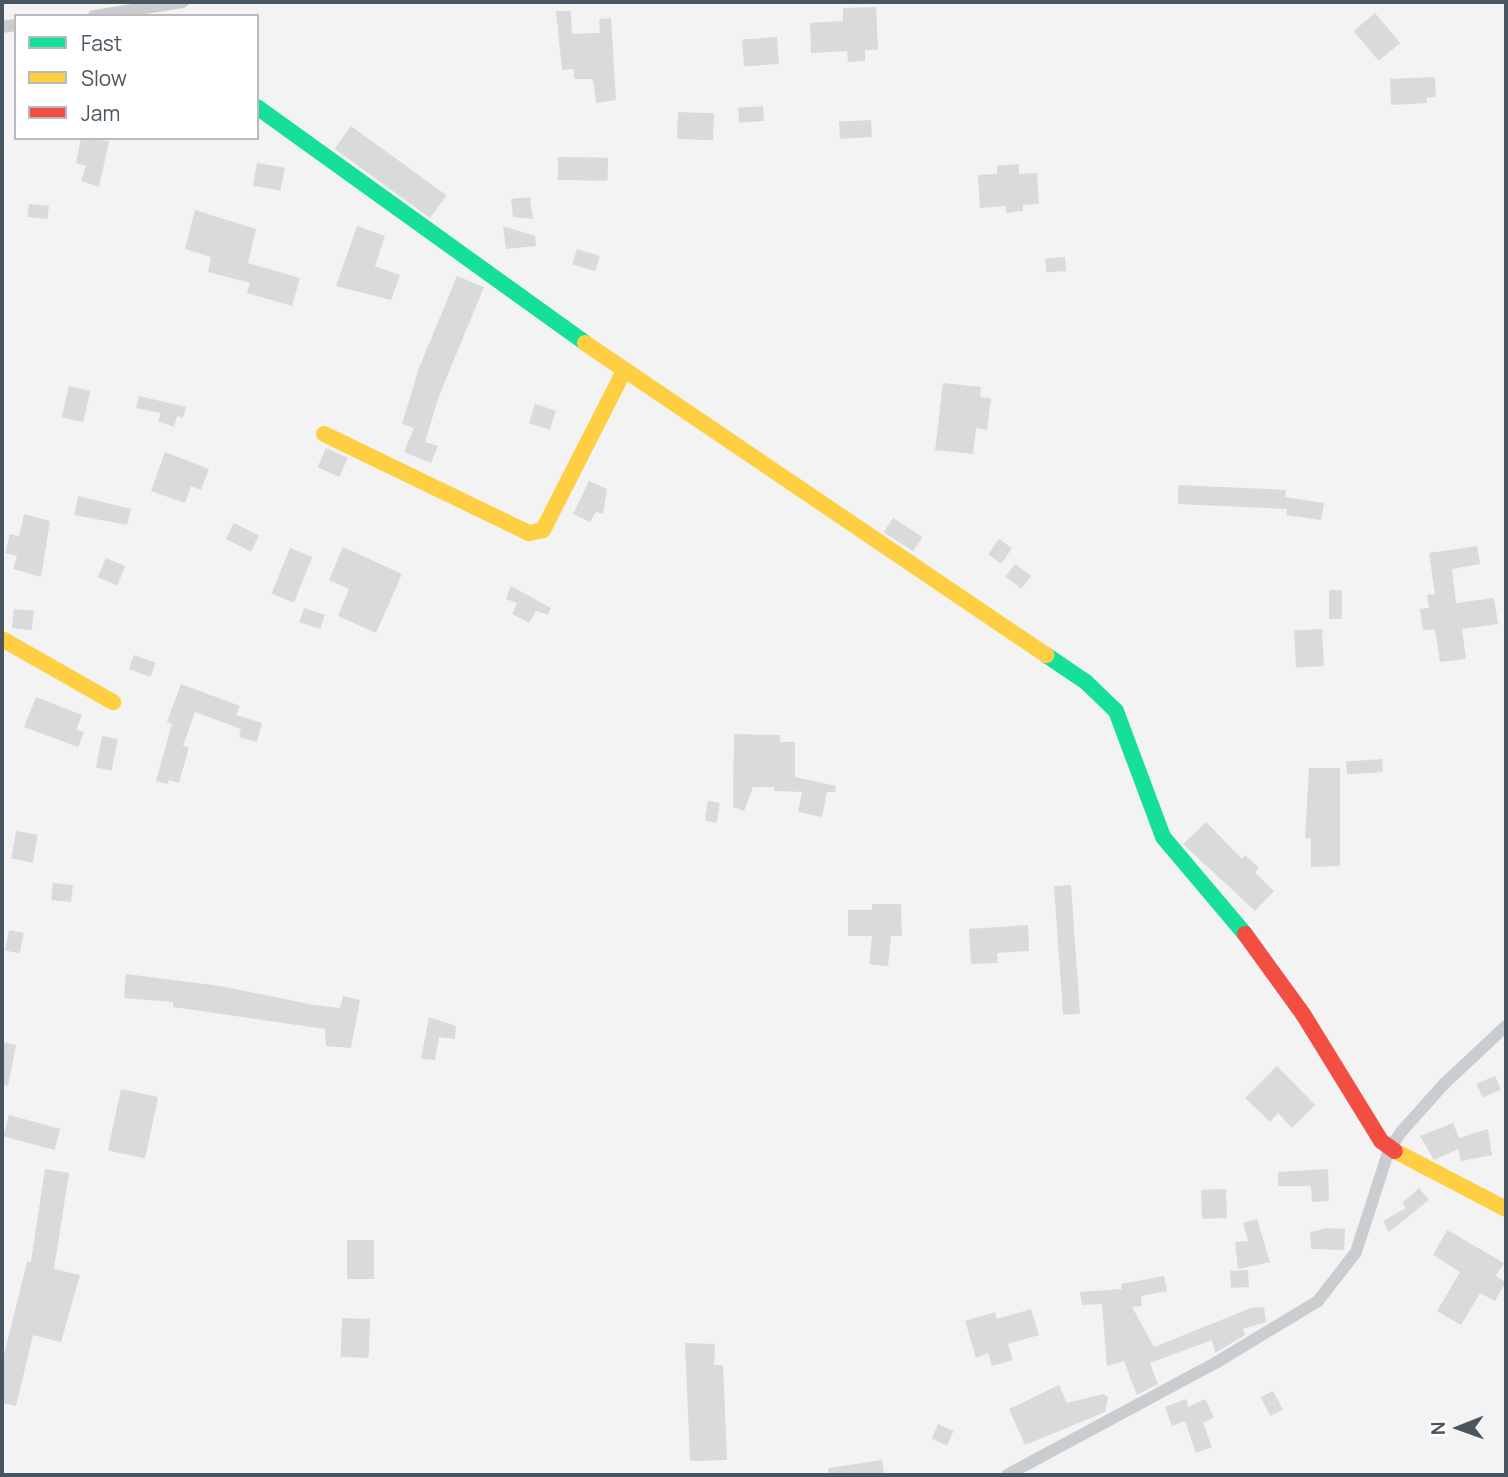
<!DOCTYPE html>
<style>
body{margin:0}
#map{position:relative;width:1508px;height:1477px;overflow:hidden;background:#f3f3f3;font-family:Manrope,sans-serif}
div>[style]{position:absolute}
.building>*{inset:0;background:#d9dadb;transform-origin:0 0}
.street>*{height:12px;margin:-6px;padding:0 6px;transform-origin:6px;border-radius:6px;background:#cacdcf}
.fast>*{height:16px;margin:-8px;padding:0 8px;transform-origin:8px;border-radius:8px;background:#16e098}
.slow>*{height:16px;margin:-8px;padding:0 8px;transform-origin:8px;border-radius:8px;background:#ffcf43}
.jam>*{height:16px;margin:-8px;padding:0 8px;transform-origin:8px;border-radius:8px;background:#f24e42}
span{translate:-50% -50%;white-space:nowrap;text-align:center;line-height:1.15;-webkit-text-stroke:5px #fff;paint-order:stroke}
.frame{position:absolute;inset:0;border:4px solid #4a565f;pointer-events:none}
.legend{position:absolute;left:14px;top:14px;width:245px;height:126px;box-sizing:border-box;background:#fff;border:2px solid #b7bbbf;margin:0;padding:9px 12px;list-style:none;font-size:21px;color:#4a565f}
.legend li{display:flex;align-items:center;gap:14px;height:35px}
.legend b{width:35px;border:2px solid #b7bbbf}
.north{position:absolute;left:1424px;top:1393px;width:70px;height:70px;-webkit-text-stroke:5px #fff;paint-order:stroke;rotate:269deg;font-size:19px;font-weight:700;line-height:28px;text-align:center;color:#4a565f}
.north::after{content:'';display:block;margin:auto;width:24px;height:32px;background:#4a565f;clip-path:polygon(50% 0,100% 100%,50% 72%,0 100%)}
</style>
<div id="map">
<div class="building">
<div style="clip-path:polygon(876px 7px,878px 50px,865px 50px,865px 61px,848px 62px,847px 51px,811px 53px,810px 23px,843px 21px,843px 8px)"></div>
<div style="clip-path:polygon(556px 11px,571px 11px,572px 34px,600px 33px,599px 19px,611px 18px,616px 100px,596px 103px,593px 79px,574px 79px,574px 69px,562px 70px)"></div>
<div style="left:1375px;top:13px;width:39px;height:28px;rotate:50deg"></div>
<div style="left:777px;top:37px;width:27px;height:35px;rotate:86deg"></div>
<div style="clip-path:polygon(1435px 77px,1436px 97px,1427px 98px,1427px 103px,1391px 105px,1390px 79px)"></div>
<div style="left:763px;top:106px;width:15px;height:25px;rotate:86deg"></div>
<div style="left:678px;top:112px;width:36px;height:27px;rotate:2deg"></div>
<div style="left:871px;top:120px;width:17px;height:32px;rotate:87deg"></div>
<div style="left:351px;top:126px;width:118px;height:28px;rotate:36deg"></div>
<div style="clip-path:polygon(81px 138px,109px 141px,99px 187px,81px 181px,86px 166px,76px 163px)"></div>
<div style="left:558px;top:157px;width:50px;height:23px;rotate:1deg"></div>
<div style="left:257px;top:163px;width:28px;height:23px;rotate:10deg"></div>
<div style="clip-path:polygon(1019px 164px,1019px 174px,1037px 173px,1039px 204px,1023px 205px,1023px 211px,1006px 213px,1006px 206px,980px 208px,978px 175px,997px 174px,997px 166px)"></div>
<div style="clip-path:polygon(530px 197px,533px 219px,513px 217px,511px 199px)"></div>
<div style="left:29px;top:204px;width:20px;height:13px;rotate:6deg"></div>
<div style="clip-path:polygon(195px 210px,256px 229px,248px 263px,300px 278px,292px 306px,247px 293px,250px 283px,208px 272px,211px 257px,185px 249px)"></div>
<div style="clip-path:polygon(357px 226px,385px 236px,375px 266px,400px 275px,391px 300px,336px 286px)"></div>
<div style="clip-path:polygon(503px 226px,535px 236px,536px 246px,506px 249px)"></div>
<div style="left:577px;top:249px;width:24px;height:16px;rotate:17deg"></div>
<div style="left:1065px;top:257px;width:14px;height:20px;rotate:86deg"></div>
<div style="clip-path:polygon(457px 276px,484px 287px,439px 396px,425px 442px,438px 446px,431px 463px,404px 452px,414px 428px,402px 424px,419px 368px)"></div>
<div style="clip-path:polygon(943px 383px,981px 387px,980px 397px,991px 398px,987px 430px,976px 428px,973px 454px,935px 450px)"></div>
<div style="left:69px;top:386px;width:22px;height:32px;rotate:13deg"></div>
<div style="clip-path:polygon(139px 396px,186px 407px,183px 418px,177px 416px,174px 427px,158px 421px,161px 413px,136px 408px)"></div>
<div style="left:535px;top:404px;width:22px;height:20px;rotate:18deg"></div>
<div style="left:326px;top:448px;width:24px;height:21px;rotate:24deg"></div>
<div style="clip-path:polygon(165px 452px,209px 469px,201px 490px,191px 486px,185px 503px,151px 491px)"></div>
<div style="clip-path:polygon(589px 481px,607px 489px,603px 514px,596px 512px,590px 522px,573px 514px)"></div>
<div style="clip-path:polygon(1178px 485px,1286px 490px,1285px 497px,1324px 503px,1321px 520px,1286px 515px,1287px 509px,1178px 504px)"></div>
<div style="clip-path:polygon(78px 496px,131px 509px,127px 525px,74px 515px)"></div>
<div style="clip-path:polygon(24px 514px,50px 521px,41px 577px,13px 569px,17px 556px,5px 553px,10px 534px,19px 536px)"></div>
<div style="left:893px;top:518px;width:35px;height:17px;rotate:33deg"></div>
<div style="left:234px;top:523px;width:28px;height:18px;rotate:27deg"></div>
<div style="left:999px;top:539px;width:16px;height:19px;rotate:35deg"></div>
<div style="clip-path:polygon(1477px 546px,1480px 564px,1452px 569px,1456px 603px,1494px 598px,1498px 624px,1462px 629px,1466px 659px,1440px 662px,1435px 629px,1423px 630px,1420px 609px,1429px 608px,1427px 595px,1435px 594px,1429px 553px)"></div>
<div style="clip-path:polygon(343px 547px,402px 574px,376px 633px,338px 616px,349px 589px,329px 580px)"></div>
<div style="left:290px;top:548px;width:24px;height:49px;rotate:22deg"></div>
<div style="left:106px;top:558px;width:21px;height:21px;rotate:23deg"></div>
<div style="left:1015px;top:564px;width:20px;height:16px;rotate:37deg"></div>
<div style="clip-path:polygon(511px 586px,551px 608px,548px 615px,536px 611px,529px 623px,512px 614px,517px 603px,506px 599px)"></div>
<div style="left:1329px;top:590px;width:13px;height:29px"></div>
<div style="left:304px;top:608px;width:22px;height:15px;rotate:18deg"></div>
<div style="left:14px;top:609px;width:20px;height:19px;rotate:6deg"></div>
<div style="left:1322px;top:629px;width:37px;height:28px;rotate:87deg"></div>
<div style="left:134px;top:655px;width:23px;height:15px;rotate:20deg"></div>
<div style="clip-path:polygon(181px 684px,240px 706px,236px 715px,262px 723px,257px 742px,239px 737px,241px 729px,195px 712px,183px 746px,189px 747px,179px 783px,169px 780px,168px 784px,156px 781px,172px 724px,167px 722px)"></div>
<div style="clip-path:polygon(36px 697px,82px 715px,76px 730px,84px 732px,78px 747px,24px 727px)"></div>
<div style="clip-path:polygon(734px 734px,780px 735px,780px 742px,795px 742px,795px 777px,836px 786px,835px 792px,827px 792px,822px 817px,798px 812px,802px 792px,774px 791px,774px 787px,753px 787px,744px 811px,733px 807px)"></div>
<div style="left:102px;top:736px;width:16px;height:32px;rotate:11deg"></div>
<div style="left:1382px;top:759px;width:13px;height:36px;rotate:86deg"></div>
<div style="clip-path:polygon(1309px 768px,1340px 768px,1340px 866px,1311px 867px,1311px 838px,1305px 838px)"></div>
<div style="left:708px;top:801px;width:12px;height:20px;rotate:9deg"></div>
<div style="clip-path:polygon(1206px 822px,1242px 859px,1245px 855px,1259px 868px,1255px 873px,1274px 891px,1255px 911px,1183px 844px)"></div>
<div style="left:16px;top:831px;width:22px;height:28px;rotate:10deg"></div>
<div style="left:53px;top:883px;width:20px;height:17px;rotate:6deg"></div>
<div style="left:1071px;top:885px;width:129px;height:17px;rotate:86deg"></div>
<div style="clip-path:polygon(872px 904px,901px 904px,902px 936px,891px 936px,888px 966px,869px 964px,872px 936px,848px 936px,848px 910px,872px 910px)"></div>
<div style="clip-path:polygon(1028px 925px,1029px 951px,997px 953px,998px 963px,971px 964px,969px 929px)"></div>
<div style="left:9px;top:930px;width:15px;height:21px;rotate:11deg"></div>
<div style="clip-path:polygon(126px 974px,220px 986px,314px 1005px,340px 1008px,343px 996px,360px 1000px,351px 1048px,326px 1046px,325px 1029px,173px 1007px,173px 1002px,124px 998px)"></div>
<div style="clip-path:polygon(429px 1017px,456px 1026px,455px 1039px,439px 1037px,435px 1060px,421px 1059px)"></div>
<div style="clip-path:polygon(2px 1042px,16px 1045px,8px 1086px,2px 1085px)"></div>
<div style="clip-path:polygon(1277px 1066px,1315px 1105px,1292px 1128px,1278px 1113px,1270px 1122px,1245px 1098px)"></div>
<div style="left:1495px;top:1076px;width:15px;height:20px;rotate:67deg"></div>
<div style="left:121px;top:1089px;width:38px;height:63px;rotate:12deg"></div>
<div style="left:9px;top:1115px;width:53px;height:22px;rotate:15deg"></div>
<div style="clip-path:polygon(1453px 1123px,1459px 1138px,1488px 1129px,1492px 1155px,1461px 1161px,1458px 1149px,1434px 1160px,1420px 1136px)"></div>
<div style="clip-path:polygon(45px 1169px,69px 1173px,54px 1269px,80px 1275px,61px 1342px,33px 1335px,16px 1406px,2px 1403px,2px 1363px,27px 1262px,31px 1262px)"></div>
<div style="clip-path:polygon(1328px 1169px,1329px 1201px,1312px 1202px,1311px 1186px,1278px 1186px,1278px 1172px)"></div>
<div style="clip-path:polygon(1419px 1188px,1429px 1200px,1389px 1232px,1383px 1221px,1406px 1208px,1402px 1203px)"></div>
<div style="left:1226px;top:1189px;width:29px;height:25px;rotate:88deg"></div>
<div style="clip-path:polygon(1257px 1219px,1270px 1262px,1238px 1269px,1235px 1242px,1248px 1241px,1243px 1223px)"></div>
<div style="clip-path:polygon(1327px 1228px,1345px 1229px,1344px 1250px,1311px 1249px,1310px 1232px)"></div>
<div style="clip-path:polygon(1447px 1230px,1504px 1263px,1496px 1276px,1506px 1282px,1495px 1301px,1480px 1293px,1461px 1325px,1437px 1311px,1460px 1272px,1433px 1255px)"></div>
<div style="left:347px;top:1240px;width:27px;height:39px"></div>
<div style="left:1248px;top:1270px;width:17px;height:18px;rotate:87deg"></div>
<div style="clip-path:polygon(1164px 1276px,1167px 1291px,1141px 1296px,1142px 1306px,1132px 1307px,1154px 1347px,1251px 1308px,1264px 1307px,1266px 1322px,1243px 1329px,1245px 1335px,1215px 1353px,1212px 1340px,1150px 1363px,1158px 1384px,1137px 1395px,1124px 1361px,1107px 1366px,1102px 1304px,1082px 1305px,1080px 1292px,1122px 1289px,1121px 1284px)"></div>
<div style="clip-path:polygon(1031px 1309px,1039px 1335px,1008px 1344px,1013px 1360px,992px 1366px,988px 1353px,976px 1358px,965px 1321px,995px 1312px,997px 1319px)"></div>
<div style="left:342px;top:1318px;width:28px;height:39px;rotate:2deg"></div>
<div style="clip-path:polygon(685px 1343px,715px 1344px,714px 1365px,723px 1365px,727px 1460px,690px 1461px)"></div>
<div style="clip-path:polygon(1059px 1385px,1067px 1403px,1103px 1394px,1108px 1397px,1105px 1412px,1025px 1445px,1009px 1409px)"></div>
<div style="left:1273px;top:1391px;width:21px;height:14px;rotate:62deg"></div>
<div style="clip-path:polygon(1186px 1399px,1188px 1407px,1205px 1399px,1214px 1417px,1203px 1423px,1212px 1447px,1196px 1453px,1185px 1421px,1172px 1426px,1165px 1407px)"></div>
<div style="left:938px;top:1424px;width:17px;height:16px;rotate:24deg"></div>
<div style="clip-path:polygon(882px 1460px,884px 1475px,829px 1475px,828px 1468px)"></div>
</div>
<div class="street">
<div style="left:94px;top:16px;width:90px;rotate:-8.9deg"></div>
<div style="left:2px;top:27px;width:14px;rotate:-8deg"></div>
<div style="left:1007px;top:1475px;width:238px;rotate:-28.3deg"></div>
<div style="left:1217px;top:1362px;width:118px;rotate:-31.1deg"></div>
<div style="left:1318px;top:1301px;width:62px;rotate:-52.2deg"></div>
<div style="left:1356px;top:1252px;width:107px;rotate:-72.1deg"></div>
<div style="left:1389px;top:1150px;width:23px;rotate:-56deg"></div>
<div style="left:1402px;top:1131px;width:63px;rotate:-48.2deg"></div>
<div style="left:1444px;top:1084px;width:85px;rotate:-43.1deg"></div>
</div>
<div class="fast">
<div style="left:257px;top:107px;width:404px;rotate:35.7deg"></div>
<div style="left:1046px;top:655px;width:48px;rotate:34deg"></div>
<div style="left:1086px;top:682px;width:42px;rotate:44deg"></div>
<div style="left:1116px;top:711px;width:134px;rotate:69.5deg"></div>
<div style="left:1163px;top:837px;width:127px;rotate:49.8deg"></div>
</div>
<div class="slow">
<div style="left:585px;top:343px;width:557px;rotate:34.09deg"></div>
<div style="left:324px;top:434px;width:228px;rotate:25.8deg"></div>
<div style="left:529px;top:533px;width:14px;rotate:-12deg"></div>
<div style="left:543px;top:530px;width:178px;rotate:-63deg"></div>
<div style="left:2px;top:639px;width:128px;rotate:29.6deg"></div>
<div style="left:1395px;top:1151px;width:125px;rotate:27.6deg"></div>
</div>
<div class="jam">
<div style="left:1245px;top:934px;width:99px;rotate:54.1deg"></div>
<div style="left:1303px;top:1014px;width:149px;rotate:58.4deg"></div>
<div style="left:1381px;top:1141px;width:17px;rotate:36deg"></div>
</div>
<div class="frame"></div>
<ul class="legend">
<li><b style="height:9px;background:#16e098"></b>Fast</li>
<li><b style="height:9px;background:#ffcf43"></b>Slow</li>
<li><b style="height:9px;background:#f24e42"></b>Jam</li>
</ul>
<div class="north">N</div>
</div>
